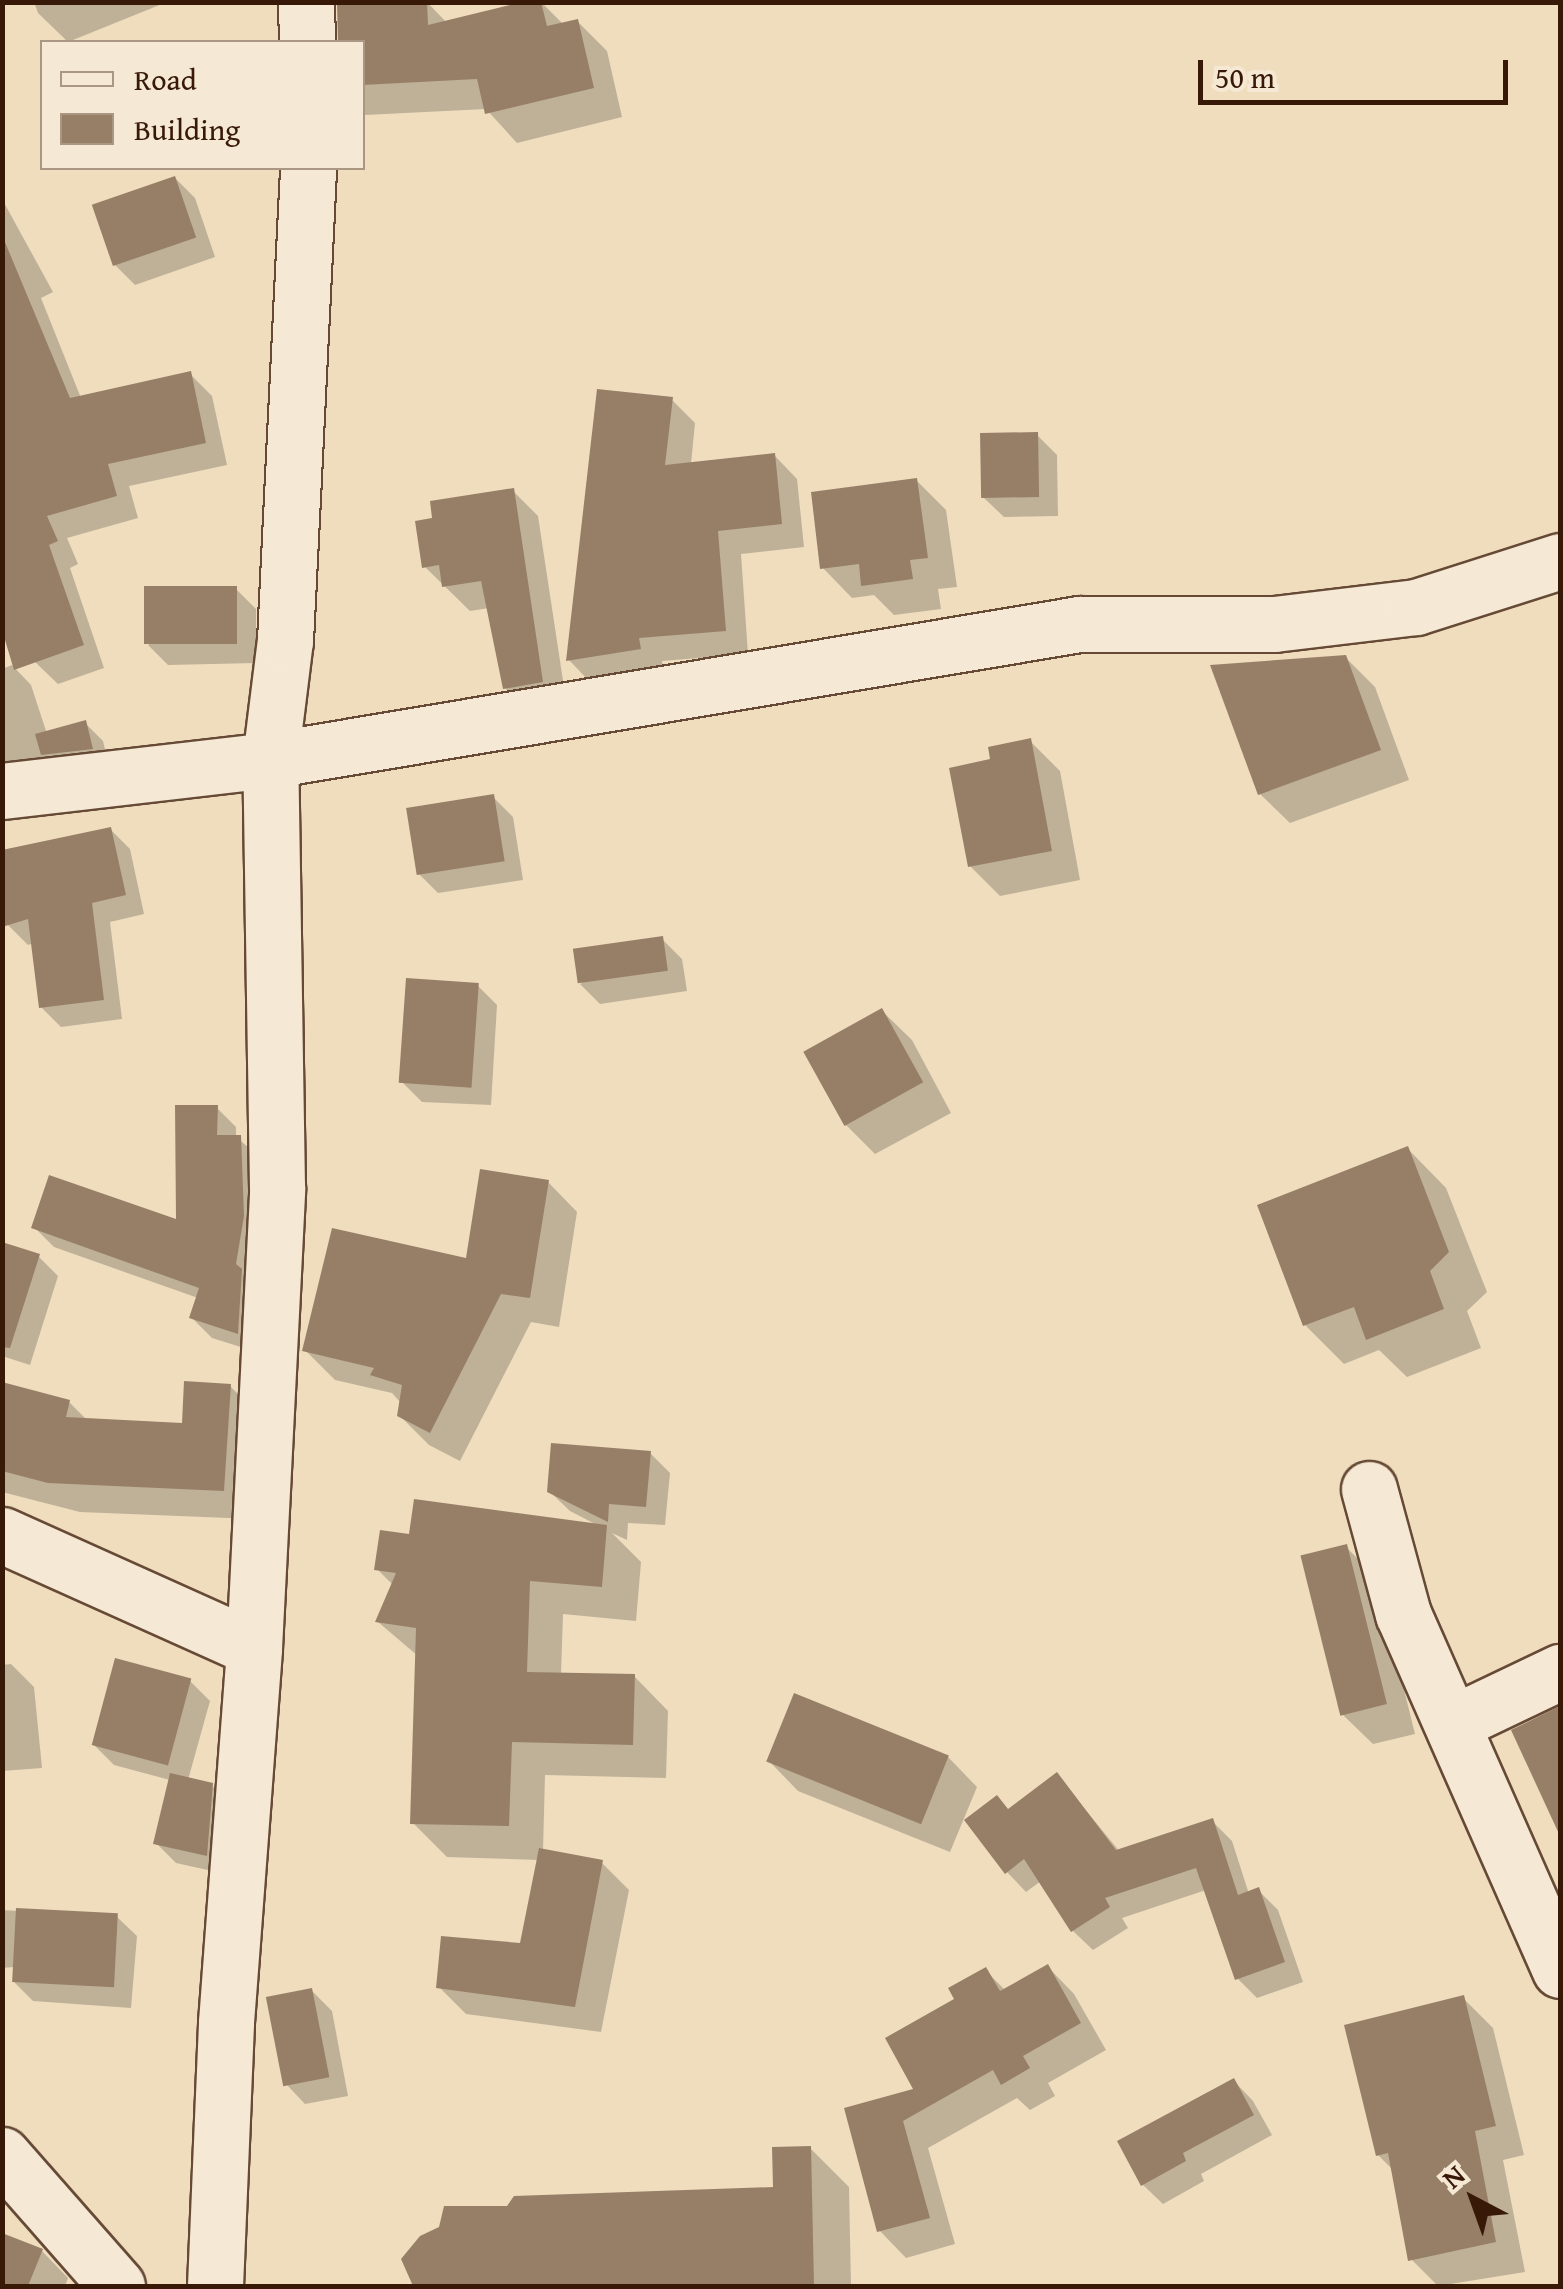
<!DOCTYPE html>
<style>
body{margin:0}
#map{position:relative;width:1563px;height:2289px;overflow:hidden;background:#efddbe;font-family:"Gentium Book Plus",serif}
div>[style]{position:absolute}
.shadow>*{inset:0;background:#0003}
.building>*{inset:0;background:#977f67;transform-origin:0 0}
.roads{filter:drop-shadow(2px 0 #664a36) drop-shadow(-2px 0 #664a36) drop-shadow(0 2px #664a36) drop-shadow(0 -2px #664a36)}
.minor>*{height:55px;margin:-27.5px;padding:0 27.5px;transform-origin:27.5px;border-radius:27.5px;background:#f5e9d5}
span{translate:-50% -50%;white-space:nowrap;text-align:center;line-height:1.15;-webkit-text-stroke:8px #f5e9d5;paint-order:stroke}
.frame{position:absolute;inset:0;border:5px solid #381908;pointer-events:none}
.legend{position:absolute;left:40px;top:40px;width:325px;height:130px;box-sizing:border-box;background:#f5e9d5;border:2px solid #a99683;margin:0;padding:12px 18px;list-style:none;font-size:30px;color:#381908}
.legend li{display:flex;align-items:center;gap:20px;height:50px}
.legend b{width:50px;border:2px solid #a99683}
.north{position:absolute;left:1423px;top:2149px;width:100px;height:100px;-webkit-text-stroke:8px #f5e9d5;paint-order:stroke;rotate:319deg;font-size:28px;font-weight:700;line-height:40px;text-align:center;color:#381908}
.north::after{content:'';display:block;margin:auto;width:35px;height:45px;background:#381908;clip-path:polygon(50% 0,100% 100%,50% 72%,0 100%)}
.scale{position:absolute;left:1198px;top:60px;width:310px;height:45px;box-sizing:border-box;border:5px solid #381908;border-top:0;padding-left:12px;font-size:30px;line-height:35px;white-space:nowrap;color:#381908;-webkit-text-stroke:8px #f5e9d5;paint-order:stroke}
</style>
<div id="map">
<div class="shadow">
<div style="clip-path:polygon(34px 2px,167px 2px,68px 42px,38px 13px)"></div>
<div style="clip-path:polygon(427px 2px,447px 23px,533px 2px,541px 2px,564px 25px,578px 22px,607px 51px,622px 117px,517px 143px,486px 109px,365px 115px,362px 42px,340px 42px,340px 6px)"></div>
<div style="clip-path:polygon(175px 178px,195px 198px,215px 257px,135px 285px,115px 265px)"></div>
<div style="clip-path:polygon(2px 199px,53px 292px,41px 298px,81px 398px,190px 374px,212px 396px,227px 465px,129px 486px,138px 518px,67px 538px,78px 564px,70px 568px,104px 668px,58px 684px,35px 662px,2px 580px)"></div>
<div style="clip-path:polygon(672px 400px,695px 423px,691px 464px,774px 455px,797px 479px,804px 547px,741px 554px,748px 654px,662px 661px,663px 672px,592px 684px,569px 660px)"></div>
<div style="clip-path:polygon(1037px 435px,1057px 455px,1058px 516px,1004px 517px,984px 498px)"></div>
<div style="clip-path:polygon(916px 480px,946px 510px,957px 587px,938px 589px,941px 609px,894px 615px,874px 595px,852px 598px,823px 568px)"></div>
<div style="clip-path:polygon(513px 491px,538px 516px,567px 707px,531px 713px,505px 688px,489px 608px,470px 611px,424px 566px)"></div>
<div style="clip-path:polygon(236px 589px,256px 609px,256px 663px,168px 665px,148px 645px)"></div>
<div style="clip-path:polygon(1345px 657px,1375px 687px,1409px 780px,1290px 823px,1260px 794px)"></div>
<div style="clip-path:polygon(12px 665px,31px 685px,47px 734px,85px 723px,103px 741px,109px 766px,61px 772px,47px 757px,2px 775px,2px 669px)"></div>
<div style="clip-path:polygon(1030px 741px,1060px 771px,1080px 880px,1000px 896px,970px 866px,993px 761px)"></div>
<div style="clip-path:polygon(493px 797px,513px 817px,523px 880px,438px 893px,418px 873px)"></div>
<div style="clip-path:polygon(110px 829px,130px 849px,144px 914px,110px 922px,122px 1019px,61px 1027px,41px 1007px,34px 943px,28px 945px,8px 925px)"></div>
<div style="clip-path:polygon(662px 939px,682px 959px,687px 991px,600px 1004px,580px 984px)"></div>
<div style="clip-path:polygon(477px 985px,497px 1005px,491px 1105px,422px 1102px,402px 1082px)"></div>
<div style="clip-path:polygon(882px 1011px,912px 1040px,951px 1113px,875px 1154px,845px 1124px)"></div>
<div style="clip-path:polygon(216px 1107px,236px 1127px,236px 1137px,260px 1157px,257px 1352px,212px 1338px,192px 1318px,198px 1298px,54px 1247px,34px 1227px,178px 1222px)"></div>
<div style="clip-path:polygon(1408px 1149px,1446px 1188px,1487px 1292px,1467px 1311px,1481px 1348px,1407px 1377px,1379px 1350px,1344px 1364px,1305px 1325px)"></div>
<div style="clip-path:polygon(548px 1182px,577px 1212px,559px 1327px,531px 1322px,460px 1461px,429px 1445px,399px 1415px,401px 1403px,392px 1393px,335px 1380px,305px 1350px,468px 1262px)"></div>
<div style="clip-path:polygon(2px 1245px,38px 1256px,58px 1276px,30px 1365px,2px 1356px)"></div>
<div style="clip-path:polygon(2px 1385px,69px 1402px,87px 1420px,184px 1426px,230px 1386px,260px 1416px,253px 1519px,80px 1512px,2px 1492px)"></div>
<div style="clip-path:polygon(650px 1453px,670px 1473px,665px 1525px,628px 1523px,627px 1540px,612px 1533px,641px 1562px,636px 1621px,563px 1614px,561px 1675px,634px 1676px,668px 1711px,666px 1778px,545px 1775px,543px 1851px,602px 1863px,629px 1890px,601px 2032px,466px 2014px,439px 1987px,522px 1945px,539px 1860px,447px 1857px,413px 1823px,418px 1656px,378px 1622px,394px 1586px,377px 1569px,411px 1537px,599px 1526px,570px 1511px,549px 1491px)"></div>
<div style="clip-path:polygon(1346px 1547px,1376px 1577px,1415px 1734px,1373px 1744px,1343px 1715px)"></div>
<div style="clip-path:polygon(11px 1664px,34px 1687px,42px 1768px,2px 1771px,2px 1665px)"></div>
<div style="clip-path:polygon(190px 1681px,210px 1701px,188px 1780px,211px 1785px,231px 1805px,226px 1874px,176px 1863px,156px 1843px,170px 1780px,114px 1765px,94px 1745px)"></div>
<div style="clip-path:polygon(1560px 1708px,1560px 1817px,1549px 1805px,1514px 1731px)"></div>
<div style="clip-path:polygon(948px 1757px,977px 1787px,950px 1852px,798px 1791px,769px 1761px)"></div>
<div style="clip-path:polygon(1057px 1775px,1120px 1852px,1212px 1821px,1232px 1841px,1249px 1894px,1258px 1890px,1278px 1910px,1303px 1982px,1257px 1998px,1237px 1978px,1206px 1890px,1122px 1918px,1128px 1928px,1093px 1950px,1073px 1931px,1041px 1881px,1026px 1892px,1007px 1872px,1010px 1811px)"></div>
<div style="clip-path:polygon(2px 1910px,117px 1917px,137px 1936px,131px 2008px,33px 2001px,13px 1981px,14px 1967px,2px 1968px)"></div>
<div style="clip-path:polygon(1048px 1967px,1074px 1994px,1106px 2050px,1048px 2083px,1055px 2096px,1030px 2110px,1017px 2098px,928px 2148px,955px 2244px,906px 2258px,880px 2231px,847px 2109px,917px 2090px,957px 2000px,985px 1970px,1006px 1991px)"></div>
<div style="clip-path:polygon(312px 1991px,332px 2011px,348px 2096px,305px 2104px,286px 2084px)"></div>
<div style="clip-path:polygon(1463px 1998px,1493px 2028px,1524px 2155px,1503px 2160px,1525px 2272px,1438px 2286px,1411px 2259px,1393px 2170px,1378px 2155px)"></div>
<div style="clip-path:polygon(1234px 2081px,1253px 2101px,1272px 2135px,1201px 2174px,1204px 2181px,1163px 2204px,1143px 2185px)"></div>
<div style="clip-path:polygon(810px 2148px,849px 2187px,851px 2286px,418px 2286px,413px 2282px,508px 2208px,776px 2189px)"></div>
<div style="clip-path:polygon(2px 2236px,42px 2251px,68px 2278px,65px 2286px,2px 2286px)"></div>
</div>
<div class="building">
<div style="clip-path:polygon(427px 2px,428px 25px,522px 2px,541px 2px,547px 26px,578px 19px,594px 88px,485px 114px,477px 79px,362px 85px,362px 42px,338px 42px,337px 3px)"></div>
<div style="left:175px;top:176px;width:65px;height:88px;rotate:71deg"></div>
<div style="clip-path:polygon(2px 235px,70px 398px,191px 371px,206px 443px,108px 464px,117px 496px,47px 516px,58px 541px,49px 545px,84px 645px,14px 670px,2px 630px)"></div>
<div style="clip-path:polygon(597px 389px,673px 397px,665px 465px,775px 453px,782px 524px,718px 531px,726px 631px,639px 638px,641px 649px,566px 661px)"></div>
<div style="left:1038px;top:432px;width:65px;height:58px;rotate:89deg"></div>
<div style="clip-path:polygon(917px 478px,928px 558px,910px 560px,913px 579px,861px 586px,859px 564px,820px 569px,811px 492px)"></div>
<div style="clip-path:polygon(514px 488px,543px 682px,503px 689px,481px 581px,442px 587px,439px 565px,422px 568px,415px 521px,432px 518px,430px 501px)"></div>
<div style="left:237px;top:586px;width:58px;height:93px;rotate:90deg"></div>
<div style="clip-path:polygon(1346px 655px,1381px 750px,1258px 795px,1210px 665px)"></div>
<div style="clip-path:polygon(86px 720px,93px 749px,41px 755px,35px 734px)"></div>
<div style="clip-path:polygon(1031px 738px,1052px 851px,968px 867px,949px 768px,990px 759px,988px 747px)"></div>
<div style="left:494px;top:794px;width:68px;height:89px;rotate:81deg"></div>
<div style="clip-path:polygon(111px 827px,126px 895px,92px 903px,104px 1000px,39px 1008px,28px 919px,2px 927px,2px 850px)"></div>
<div style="left:663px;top:936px;width:35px;height:91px;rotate:82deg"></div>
<div style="left:406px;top:978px;width:73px;height:105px;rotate:4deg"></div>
<div style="left:882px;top:1008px;width:85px;height:90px;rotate:61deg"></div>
<div style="clip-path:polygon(175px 1105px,218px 1105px,217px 1135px,241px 1135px,244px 1216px,236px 1264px,242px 1269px,238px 1334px,189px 1318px,199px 1288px,31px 1228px,49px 1175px,176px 1219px)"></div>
<div style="clip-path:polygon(1408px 1146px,1449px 1252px,1430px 1271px,1444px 1309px,1366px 1340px,1354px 1307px,1303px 1326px,1257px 1205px)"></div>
<div style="clip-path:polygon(480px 1169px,549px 1180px,530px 1298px,501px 1294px,430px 1433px,397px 1416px,402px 1385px,370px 1375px,374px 1368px,302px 1351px,332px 1228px,466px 1258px)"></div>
<div style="clip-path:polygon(2px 1242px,40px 1254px,10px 1348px,2px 1347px)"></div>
<div style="clip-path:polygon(184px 1381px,231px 1384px,224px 1491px,48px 1483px,2px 1471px,2px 1382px,70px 1400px,66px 1417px,182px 1423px)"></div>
<div style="clip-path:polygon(551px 1443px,651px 1451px,646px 1507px,609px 1504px,608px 1522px,547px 1492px)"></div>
<div style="clip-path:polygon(414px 1499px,607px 1525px,602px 1587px,530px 1581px,527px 1672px,635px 1674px,633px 1745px,512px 1742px,509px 1826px,410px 1824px,416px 1628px,375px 1622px,396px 1573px,374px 1570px,380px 1530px,409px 1534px)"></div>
<div style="left:1347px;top:1544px;width:165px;height:48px;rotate:76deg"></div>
<div style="left:115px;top:1658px;width:79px;height:90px;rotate:15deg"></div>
<div style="left:794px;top:1693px;width:167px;height:74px;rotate:22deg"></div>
<div style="clip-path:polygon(1560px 1706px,1560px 1836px,1511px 1730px)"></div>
<div style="clip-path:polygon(1057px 1772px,1116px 1850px,1213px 1818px,1238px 1895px,1259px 1887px,1285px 1962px,1235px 1980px,1196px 1868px,1105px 1898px,1110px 1907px,1071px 1932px,1024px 1859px,1005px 1874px,964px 1820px,997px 1795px,1008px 1809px)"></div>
<div style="clip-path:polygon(170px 1773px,213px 1783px,207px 1856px,153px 1844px)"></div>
<div style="clip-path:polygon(539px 1848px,603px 1860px,575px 2007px,436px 1988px,441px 1936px,520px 1943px)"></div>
<div style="left:16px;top:1908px;width:102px;height:74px;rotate:3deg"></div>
<div style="clip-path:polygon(1048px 1964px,1081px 2023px,1023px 2056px,1030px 2068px,1001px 2085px,993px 2070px,903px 2121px,930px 2218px,877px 2232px,844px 2108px,913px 2089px,885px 2038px,954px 1999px,948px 1988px,986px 1967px,1000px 1991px)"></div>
<div style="left:312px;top:1988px;width:91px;height:47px;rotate:79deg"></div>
<div style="clip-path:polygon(1464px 1995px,1496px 2126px,1475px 2131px,1496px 2242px,1408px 2261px,1388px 2153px,1376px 2156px,1344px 2025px)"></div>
<div style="clip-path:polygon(1234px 2078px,1254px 2115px,1183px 2153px,1186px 2161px,1141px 2186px,1117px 2141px)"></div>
<div style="clip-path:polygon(811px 2146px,814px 2286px,413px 2286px,401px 2259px,420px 2236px,439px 2227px,444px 2206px,507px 2206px,514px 2196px,773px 2187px,772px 2147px)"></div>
<div style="clip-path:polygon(2px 2233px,43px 2249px,28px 2286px,2px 2286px)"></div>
</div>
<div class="roads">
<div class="minor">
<div style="left:306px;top:2px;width:40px;rotate:88.6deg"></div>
<div style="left:2px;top:791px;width:270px;rotate:-6.6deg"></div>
<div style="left:270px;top:760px;width:820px;rotate:-9.54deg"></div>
<div style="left:1079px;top:624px;width:195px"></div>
<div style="left:1274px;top:624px;width:143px;rotate:-6.8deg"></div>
<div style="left:1416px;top:607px;width:151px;rotate:-17.7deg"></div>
<div style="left:1369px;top:1489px;width:130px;rotate:74.8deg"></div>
<div style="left:1403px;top:1614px;width:389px;rotate:66.2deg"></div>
<div style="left:2px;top:1535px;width:276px;rotate:24.2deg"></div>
<div style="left:1453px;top:1723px;width:119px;rotate:-25.5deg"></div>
<div style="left:2px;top:2155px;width:174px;rotate:48.7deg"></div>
<div style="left:215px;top:2286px;width:264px;rotate:-87.6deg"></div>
<div style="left:226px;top:2022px;width:375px;rotate:-85.7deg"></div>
<div style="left:254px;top:1648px;width:461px;rotate:-87.1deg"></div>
<div style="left:277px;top:1188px;width:428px;rotate:-90.9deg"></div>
<div style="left:270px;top:760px;width:121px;rotate:-82.9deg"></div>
<div style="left:285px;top:640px;width:473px;rotate:-87.2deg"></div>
</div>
</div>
<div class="frame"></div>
<ul class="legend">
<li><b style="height:12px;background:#f5e9d5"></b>Road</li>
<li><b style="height:28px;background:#977f67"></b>Building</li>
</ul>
<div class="north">N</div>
<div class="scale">50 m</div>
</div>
